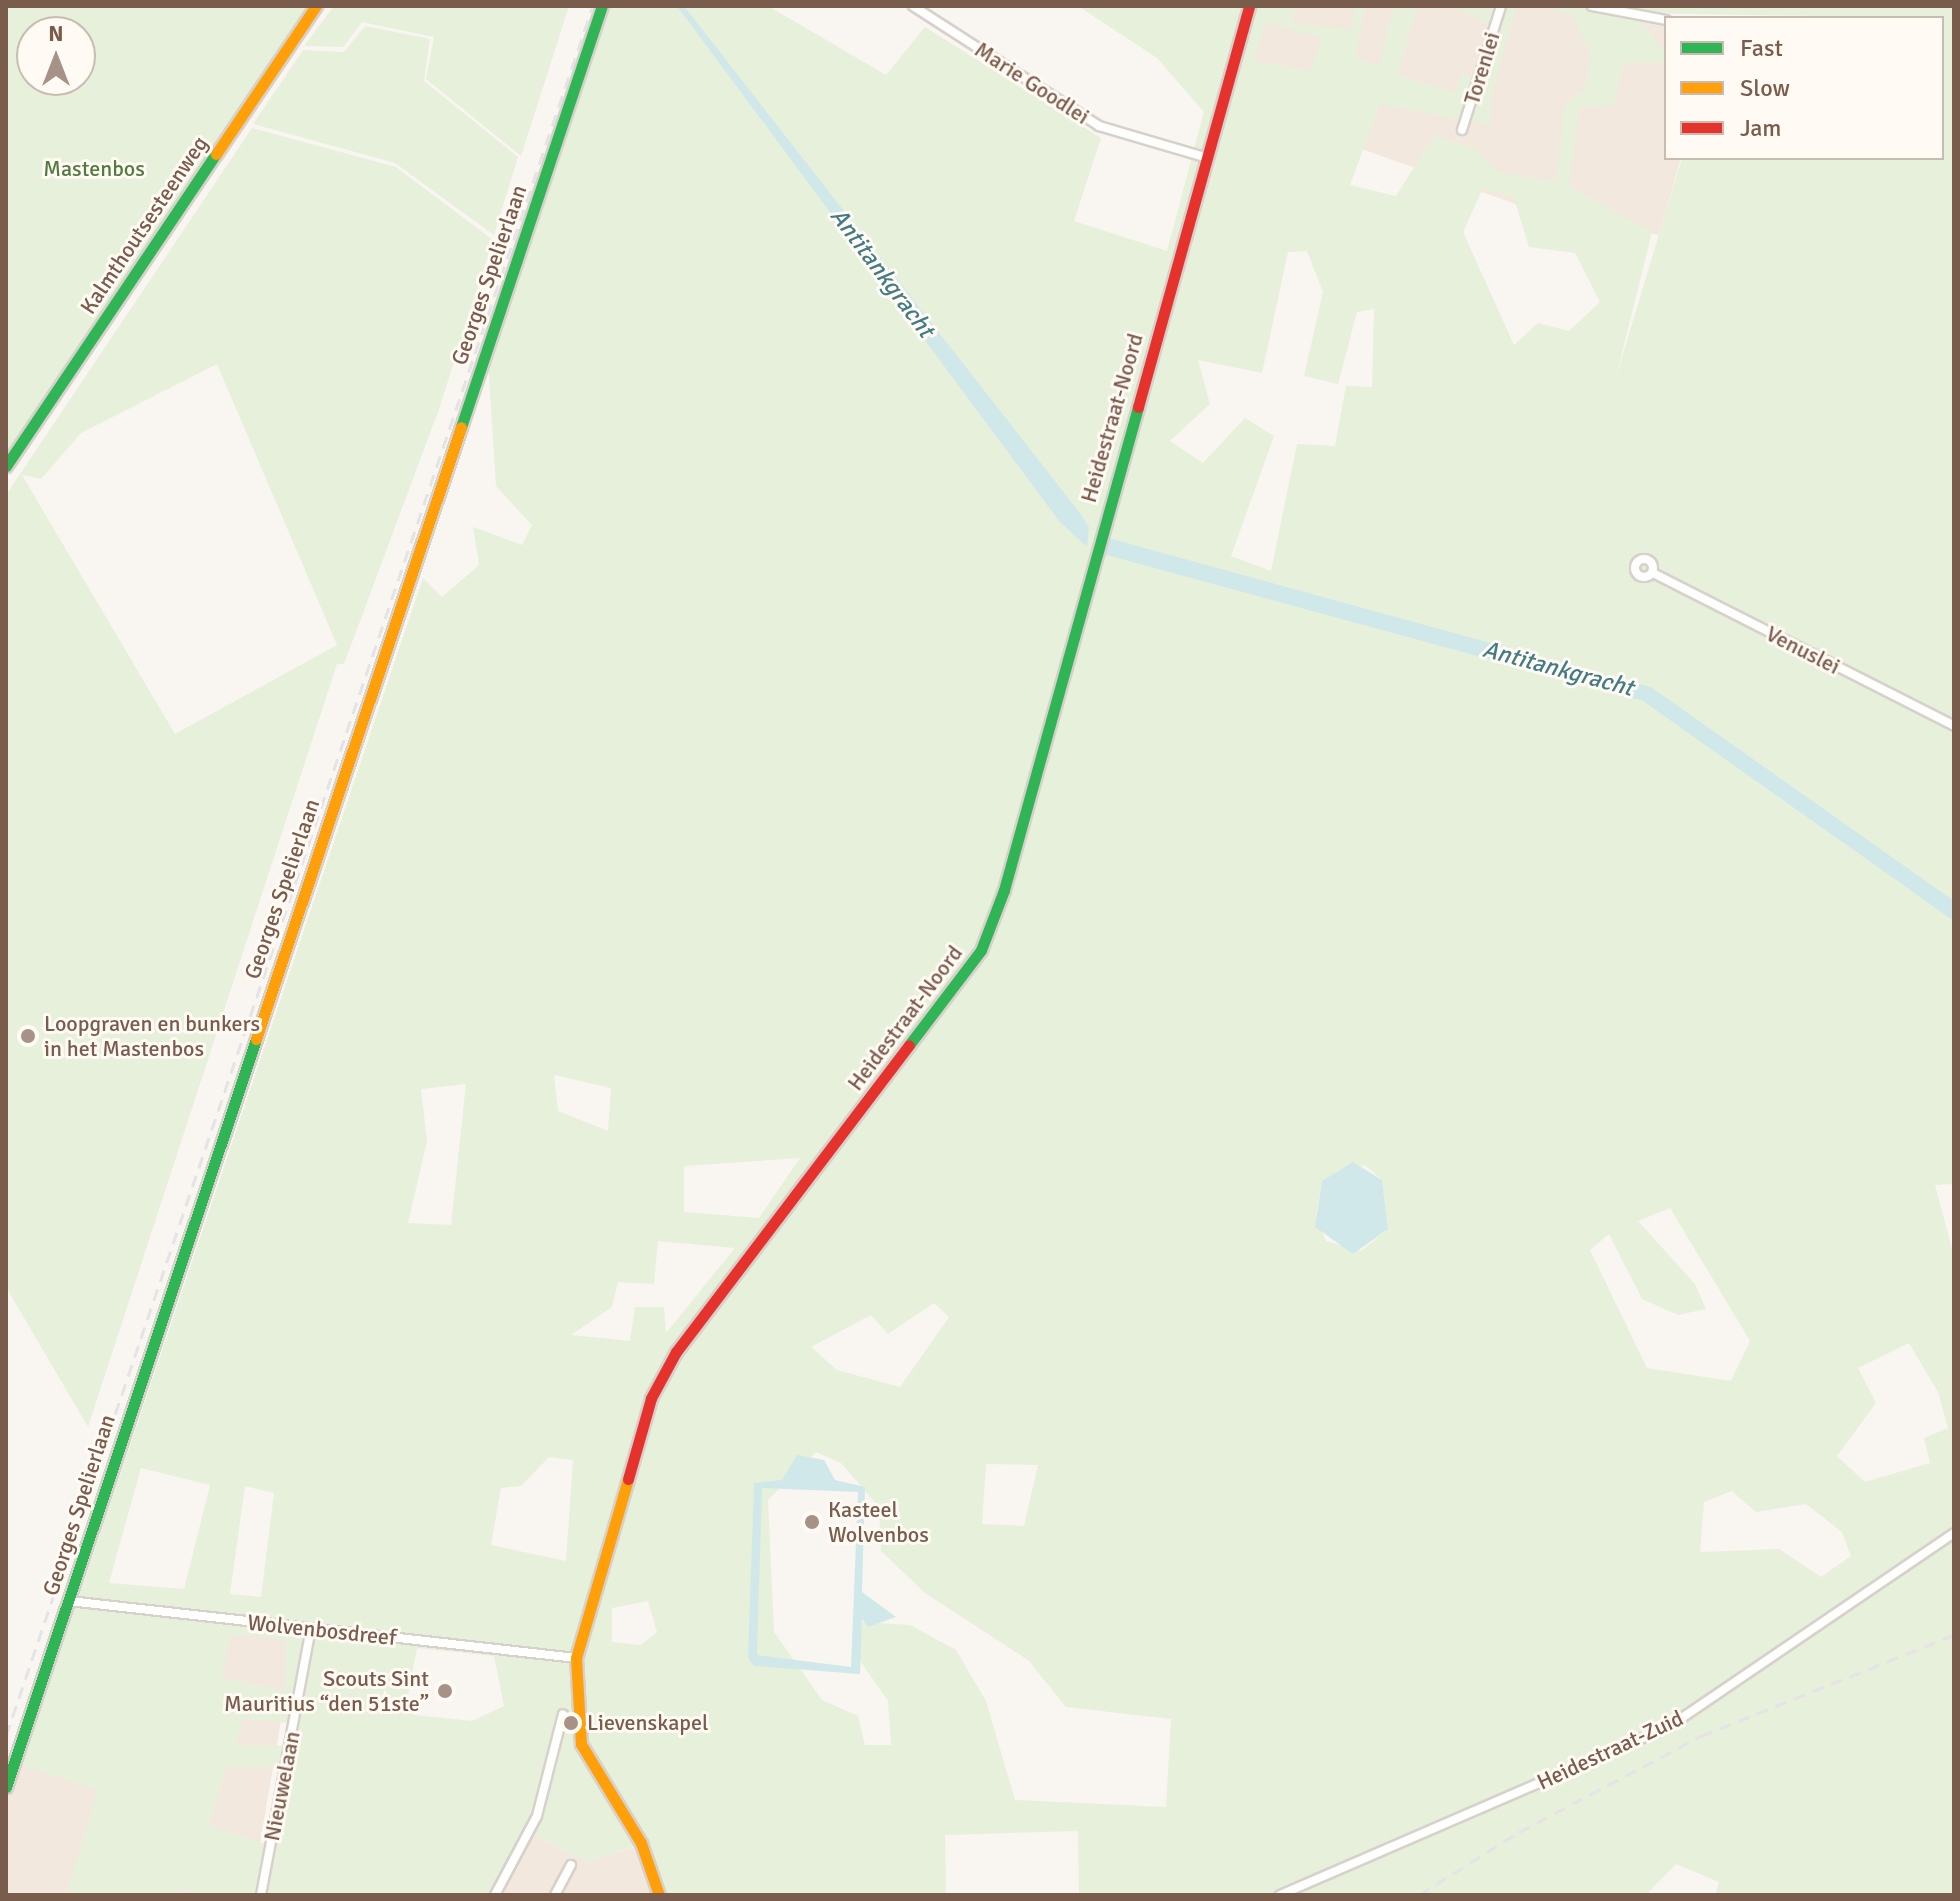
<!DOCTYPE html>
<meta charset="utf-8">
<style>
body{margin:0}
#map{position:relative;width:1960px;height:1901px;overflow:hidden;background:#f9f5f0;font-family:Signika,sans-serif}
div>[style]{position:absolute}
.residential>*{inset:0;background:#f2e8de}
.green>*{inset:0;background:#e7f0db}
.water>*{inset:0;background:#d0e8ea}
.roads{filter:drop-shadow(2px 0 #d7d1cb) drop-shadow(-2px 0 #d7d1cb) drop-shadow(0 2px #d7d1cb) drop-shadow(0 -2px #d7d1cb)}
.street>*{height:8px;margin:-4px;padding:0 4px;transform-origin:4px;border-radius:4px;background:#fefefd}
.street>.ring{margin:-4px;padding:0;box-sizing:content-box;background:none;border:8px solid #fefefd;border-radius:50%}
.fast>*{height:11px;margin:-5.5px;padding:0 5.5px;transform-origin:5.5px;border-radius:5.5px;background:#30b455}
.slow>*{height:11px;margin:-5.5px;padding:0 5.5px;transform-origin:5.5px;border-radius:5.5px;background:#ff9f0a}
.jam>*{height:11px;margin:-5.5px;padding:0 5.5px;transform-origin:5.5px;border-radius:5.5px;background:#e5322d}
.rail>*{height:3px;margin-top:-1.5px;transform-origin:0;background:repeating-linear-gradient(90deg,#e6e3e7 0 12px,transparent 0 20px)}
.dots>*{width:22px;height:22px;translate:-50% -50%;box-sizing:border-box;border:4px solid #fffaf3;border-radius:50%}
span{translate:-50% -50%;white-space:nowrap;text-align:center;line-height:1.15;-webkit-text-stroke:6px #fffaf3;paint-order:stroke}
.street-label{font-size:22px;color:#7a5c4d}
.park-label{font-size:22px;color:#537a41}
.poi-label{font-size:22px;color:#7a5c4d}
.left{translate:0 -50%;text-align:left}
.right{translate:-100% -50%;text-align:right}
.water-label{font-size:24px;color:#437c86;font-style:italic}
.frame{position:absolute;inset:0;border:8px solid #7a5c4d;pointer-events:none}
.legend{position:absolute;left:1664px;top:16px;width:280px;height:144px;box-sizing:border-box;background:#fffaf3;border:2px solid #cabbb1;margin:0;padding:10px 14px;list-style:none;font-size:24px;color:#7a5c4d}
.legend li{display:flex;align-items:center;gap:16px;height:40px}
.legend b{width:40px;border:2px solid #cabbb1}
.north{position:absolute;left:16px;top:16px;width:80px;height:80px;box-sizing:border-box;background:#fffaf3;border:2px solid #cabbb1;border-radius:50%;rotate:0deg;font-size:22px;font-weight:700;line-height:32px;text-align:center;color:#7a5c4d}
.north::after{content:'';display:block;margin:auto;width:28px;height:36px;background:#a69286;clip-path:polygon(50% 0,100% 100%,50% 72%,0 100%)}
</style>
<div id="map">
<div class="residential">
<div style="clip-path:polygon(1247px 6px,1584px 6px,1666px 24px,1666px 158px,1681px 158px,1659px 235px,1546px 215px,1345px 143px,1236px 56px)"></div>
<div style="clip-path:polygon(67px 1609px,296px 1634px,251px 1895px,6px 1895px,6px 1803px)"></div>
<div style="clip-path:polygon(533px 1835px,587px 1861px,646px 1844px,663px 1895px,498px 1895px)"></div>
</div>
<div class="green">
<div style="clip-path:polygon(evenodd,6px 6px,312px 6px,6px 455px,6px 6px,32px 32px,80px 32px,80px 80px,32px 80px,32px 32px)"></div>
<div style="clip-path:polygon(334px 6px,569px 6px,521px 156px,426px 79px,434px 37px,362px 22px,343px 47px,304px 46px)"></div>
<div style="clip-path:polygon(evenodd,609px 6px,768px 6px,886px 75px,925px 27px,1101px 138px,1074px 221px,1167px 251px,1204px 112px,1157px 58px,1078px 6px,1296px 6px,1292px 22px,1352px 30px,1355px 6px,1365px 6px,1355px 56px,1379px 67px,1393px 7px,1372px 6px,1418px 6px,1397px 75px,1456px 93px,1461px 72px,1474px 77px,1489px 24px,1450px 6px,1517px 6px,1492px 93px,1491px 125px,1380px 104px,1350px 185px,1396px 196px,1434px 136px,1475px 148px,1498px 172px,1556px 182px,1565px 105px,1585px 88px,1591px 55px,1572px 14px,1539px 6px,1954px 6px,1954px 1184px,1935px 1185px,1954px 1256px,1954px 1895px,1715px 1895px,1719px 1882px,1676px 1864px,1646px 1895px,1079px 1895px,1078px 1831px,945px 1835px,946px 1895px,664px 1895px,637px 1846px,587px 1861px,533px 1835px,547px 1803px,539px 1802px,491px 1895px,199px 1895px,180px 1889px,178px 1895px,66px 1895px,98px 1790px,22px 1765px,423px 578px,442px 597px,479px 565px,473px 527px,522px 545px,532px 525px,496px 486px,488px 361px,609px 6px,1632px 13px,1942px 18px,1942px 158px,1682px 158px,1616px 377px,1652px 232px,1569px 186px,1579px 108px,1614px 106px,1623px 63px,1666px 62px,1666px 52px,1632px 13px,609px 6px,1266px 23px,1320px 37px,1312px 71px,1255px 61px,1266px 23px,609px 6px,1483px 188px,1514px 198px,1529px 247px,1575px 253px,1600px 302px,1569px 331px,1538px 323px,1514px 345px,1463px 232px,1483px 188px,609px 6px,1307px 251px,1323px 292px,1304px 376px,1338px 384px,1357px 312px,1374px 309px,1372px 387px,1346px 386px,1335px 446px,1297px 444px,1271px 571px,1231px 556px,1274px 436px,1245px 418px,1203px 463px,1170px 441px,1210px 404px,1198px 360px,1262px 373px,1288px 252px,1307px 251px,609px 6px,554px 1075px,611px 1088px,608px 1131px,558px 1111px,554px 1075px,609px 6px,466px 1084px,451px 1225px,408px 1223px,427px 1141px,421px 1089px,466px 1084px,609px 6px,800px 1158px,759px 1218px,684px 1212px,684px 1166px,800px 1158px,609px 6px,1365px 1165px,1382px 1180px,1388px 1229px,1361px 1251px,1326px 1241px,1316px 1217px,1322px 1181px,1365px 1165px,609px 6px,1670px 1208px,1750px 1341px,1731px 1381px,1647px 1368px,1590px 1250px,1609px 1234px,1642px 1299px,1678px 1315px,1706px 1309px,1695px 1284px,1638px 1221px,1670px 1208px,609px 6px,658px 1241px,735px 1248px,666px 1333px,664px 1307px,635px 1307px,630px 1341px,571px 1335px,612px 1307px,618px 1282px,654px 1284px,658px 1241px,609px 6px,934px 1303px,949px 1317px,900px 1387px,837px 1370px,811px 1347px,871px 1315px,888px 1334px,934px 1303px,609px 6px,1909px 1343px,1938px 1392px,1948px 1428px,1924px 1438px,1930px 1463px,1865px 1482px,1837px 1456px,1876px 1403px,1858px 1368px,1909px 1343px,609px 6px,816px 1452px,841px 1463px,879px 1507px,881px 1551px,925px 1593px,1028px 1660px,1066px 1707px,1171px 1719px,1166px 1807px,1015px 1800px,986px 1701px,956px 1650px,910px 1625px,862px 1622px,856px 1655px,888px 1701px,891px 1745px,865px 1745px,858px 1716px,822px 1700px,774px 1632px,768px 1500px,816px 1452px,609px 6px,549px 1457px,573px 1460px,566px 1561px,491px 1545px,501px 1488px,521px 1486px,549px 1457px,609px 6px,986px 1464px,1038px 1465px,1024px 1526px,982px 1524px,986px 1464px,609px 6px,141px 1468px,210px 1485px,184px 1589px,109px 1583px,141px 1468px,609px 6px,245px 1486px,274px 1493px,261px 1597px,230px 1594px,245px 1486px,609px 6px,1732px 1491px,1756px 1512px,1806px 1504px,1842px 1532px,1851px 1556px,1821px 1577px,1779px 1549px,1700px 1552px,1704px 1502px,1732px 1491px,609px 6px,648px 1601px,657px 1632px,641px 1645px,612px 1642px,612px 1608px,648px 1601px,609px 6px,231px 1635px,286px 1640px,284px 1690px,222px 1678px,231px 1635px,609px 6px,417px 1648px,494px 1656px,504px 1706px,472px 1721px,414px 1715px,408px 1696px,417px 1648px,609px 6px,243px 1719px,290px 1723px,289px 1746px,236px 1745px,243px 1719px,609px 6px,226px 1767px,283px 1767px,266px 1844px,209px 1826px,226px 1767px)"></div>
<div style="clip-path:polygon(365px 26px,430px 39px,424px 81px,518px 157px,494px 235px,395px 163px,253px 124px,303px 50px,344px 52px)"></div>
<div style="clip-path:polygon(evenodd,252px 128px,396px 167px,493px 240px,439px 409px,344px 664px,337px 664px,88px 1427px,6px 1287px,6px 495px,252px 128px,217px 364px,337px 645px,175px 734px,22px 475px,41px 479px,81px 433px,217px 364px)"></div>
</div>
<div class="water">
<div style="clip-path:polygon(677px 6px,684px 6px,1079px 512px,1089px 527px,1087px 547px,1059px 521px)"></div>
<div style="clip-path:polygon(1108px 538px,1651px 687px,1954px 901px,1954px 921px,1643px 701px,1103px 554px)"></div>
<div style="clip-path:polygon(1353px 1162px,1382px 1180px,1388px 1229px,1353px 1254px,1315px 1227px,1322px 1181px)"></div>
<div style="clip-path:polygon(evenodd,797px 1455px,824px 1460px,835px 1480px,865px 1487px,862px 1592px,896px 1617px,868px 1627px,862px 1619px,860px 1674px,754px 1666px,748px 1658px,754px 1483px,782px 1480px,797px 1455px,762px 1488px,858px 1492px,851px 1667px,757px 1655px,762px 1488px)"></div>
</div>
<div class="roads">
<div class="street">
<div style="left:913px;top:6px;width:221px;rotate:32.8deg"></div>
<div style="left:1099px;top:126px;width:109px;rotate:16.4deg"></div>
<div style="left:1592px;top:6px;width:75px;rotate:10.7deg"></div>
<div style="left:1462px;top:130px;width:130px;rotate:-72.5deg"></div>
<div class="ring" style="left:1635px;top:559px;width:10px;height:10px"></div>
<div style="left:1653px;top:573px;width:338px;rotate:26.9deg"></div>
<div style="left:69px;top:1601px;width:510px;rotate:6.41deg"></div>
<div style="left:261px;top:1895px;width:271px;rotate:-79.4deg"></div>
<div style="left:495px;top:1895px;width:89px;rotate:-62deg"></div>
<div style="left:537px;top:1816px;width:105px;rotate:-75.7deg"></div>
<div style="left:555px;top:1895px;width:34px;rotate:-62deg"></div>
<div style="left:1280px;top:1895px;width:425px;rotate:-23.4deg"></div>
<div style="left:1670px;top:1726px;width:343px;rotate:-34.2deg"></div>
</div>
<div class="fast">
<div style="left:461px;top:427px;width:444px;rotate:-71.5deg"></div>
<div style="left:6px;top:466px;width:376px;rotate:-56.1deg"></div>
<div style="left:909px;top:1045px;width:119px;rotate:-52.8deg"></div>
<div style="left:981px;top:950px;width:64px;rotate:-69deg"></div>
<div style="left:1004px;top:890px;width:501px;rotate:-74.49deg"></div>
<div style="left:6px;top:1787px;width:789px;rotate:-71.52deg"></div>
</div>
<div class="slow">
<div style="left:216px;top:154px;width:179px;rotate:-56deg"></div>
<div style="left:256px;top:1039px;width:645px;rotate:-71.48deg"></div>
<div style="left:628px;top:1479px;width:186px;rotate:106.2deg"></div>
<div style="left:576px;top:1658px;width:86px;rotate:86.7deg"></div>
<div style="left:581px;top:1744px;width:116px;rotate:58.8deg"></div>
<div style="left:641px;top:1843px;width:55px;rotate:70.9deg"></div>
</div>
<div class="jam">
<div style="left:1138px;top:407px;width:416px;rotate:-74.5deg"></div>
<div style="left:628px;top:1479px;width:84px;rotate:-74.1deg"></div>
<div style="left:651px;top:1398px;width:52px;rotate:-61.5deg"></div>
<div style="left:676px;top:1352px;width:385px;rotate:-52.8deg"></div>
</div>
</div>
<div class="rail">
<div style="left:6px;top:1736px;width:1827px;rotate:-71.26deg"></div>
<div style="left:1419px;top:1895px;width:118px;rotate:-32.2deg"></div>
<div style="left:1519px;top:1832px;width:206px;rotate:-27.8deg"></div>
<div style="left:1701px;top:1736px;width:272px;rotate:-21.8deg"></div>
</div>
<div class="dots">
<div style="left:28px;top:1036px;background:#a69286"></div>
<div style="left:812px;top:1522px;background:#a69286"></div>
<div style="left:445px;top:1691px;background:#a69286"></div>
<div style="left:571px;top:1723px;background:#a69286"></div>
</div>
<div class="street-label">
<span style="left:1482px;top:68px;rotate:-73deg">Torenlei</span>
<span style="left:1032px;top:83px;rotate:33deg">Marie Goodlei</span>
<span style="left:144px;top:225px;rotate:-56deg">Kalmthoutsesteenweg</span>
<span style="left:489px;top:275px;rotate:-71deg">Georges Spelierlaan</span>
<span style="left:1112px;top:418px;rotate:-74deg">Heidestraat-Noord</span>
<span style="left:1803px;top:650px;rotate:27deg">Venuslei</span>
<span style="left:282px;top:889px;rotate:-71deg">Georges Spelierlaan</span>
<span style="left:905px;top:1018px;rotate:-53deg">Heidestraat-Noord</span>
<span style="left:79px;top:1505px;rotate:-72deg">Georges Spelierlaan</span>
<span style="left:322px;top:1630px;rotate:6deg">Wolvenbosdreef</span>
<span style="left:1610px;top:1750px;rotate:-25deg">Heidestraat-Zuid</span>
<span style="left:282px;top:1786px;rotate:-79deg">Nieuwelaan</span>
</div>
<div class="park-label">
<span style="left:94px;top:169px">Mastenbos</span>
</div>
<div class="poi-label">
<span class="left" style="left:44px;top:1036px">Loopgraven en bunkers<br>in het Mastenbos</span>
<span class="left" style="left:828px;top:1522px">Kasteel<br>Wolvenbos</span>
<span class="right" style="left:429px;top:1691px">Scouts Sint<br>Mauritius “den 51ste”</span>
<span class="left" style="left:587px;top:1723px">Lievenskapel</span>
</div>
<div class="water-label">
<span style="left:882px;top:273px;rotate:53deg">Antitankgracht</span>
<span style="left:1558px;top:669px;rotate:15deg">Antitankgracht</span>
</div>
<div class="frame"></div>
<ul class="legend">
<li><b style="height:10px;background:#30b455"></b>Fast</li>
<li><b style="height:10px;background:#ff9f0a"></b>Slow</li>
<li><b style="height:10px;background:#e5322d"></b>Jam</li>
</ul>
<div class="north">N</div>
</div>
